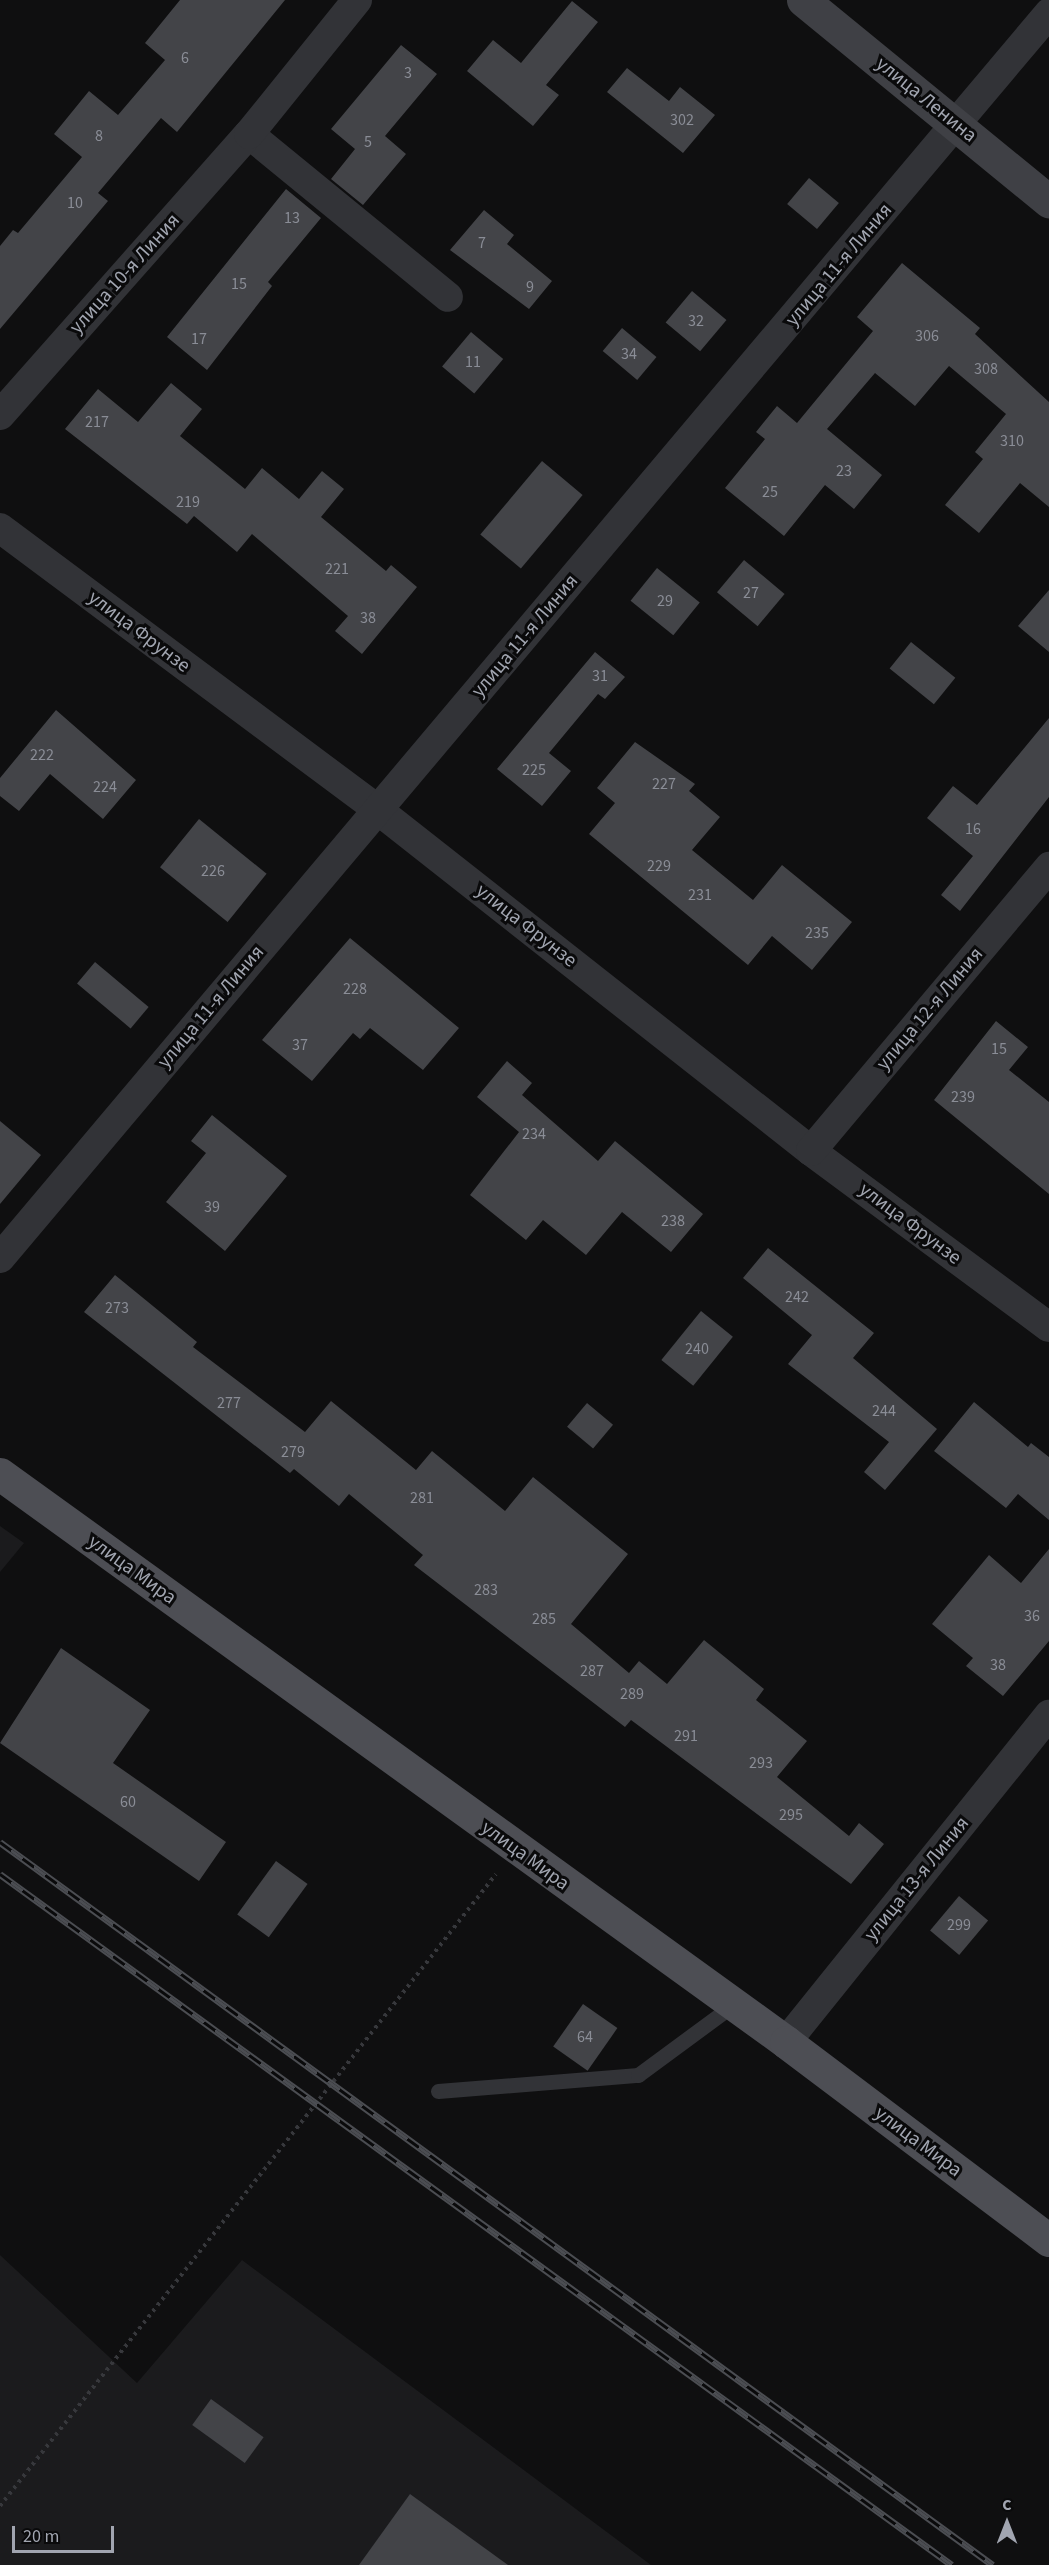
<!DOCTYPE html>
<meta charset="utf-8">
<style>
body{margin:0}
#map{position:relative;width:1049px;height:2565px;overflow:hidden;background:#0f0f10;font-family:"Source Sans 3",sans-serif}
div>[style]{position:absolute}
.built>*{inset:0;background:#1b1b1d}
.building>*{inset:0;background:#434448;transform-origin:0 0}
.path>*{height:4px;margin-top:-2px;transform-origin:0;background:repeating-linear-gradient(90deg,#37383c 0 3px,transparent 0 7.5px)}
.service>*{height:15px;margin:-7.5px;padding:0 7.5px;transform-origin:7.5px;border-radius:7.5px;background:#323337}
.minor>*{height:30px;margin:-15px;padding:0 15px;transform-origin:15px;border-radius:15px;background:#323337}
.secondary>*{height:33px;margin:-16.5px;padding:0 16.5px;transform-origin:16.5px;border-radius:16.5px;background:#3f4045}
.primary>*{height:33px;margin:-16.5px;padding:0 16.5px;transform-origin:16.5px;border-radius:16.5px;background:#4d4e54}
.rail>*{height:7px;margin-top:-3.5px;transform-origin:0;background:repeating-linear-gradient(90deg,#0a0a0b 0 14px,#4b4d52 0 28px);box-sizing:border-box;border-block:2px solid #4b4d52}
span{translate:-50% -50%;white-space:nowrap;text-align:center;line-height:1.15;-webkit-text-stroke:6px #0a0a0b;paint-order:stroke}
.number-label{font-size:16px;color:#8a8d96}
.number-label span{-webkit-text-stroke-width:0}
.street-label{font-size:20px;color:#a1a5b0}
.north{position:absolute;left:977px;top:2493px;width:60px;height:60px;-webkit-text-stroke:4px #0a0a0b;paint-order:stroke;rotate:0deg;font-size:16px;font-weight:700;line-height:24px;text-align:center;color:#a1a5b0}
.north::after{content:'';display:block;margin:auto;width:21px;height:27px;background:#a1a5b0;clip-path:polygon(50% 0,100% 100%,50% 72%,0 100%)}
.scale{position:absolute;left:12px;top:2526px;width:102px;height:27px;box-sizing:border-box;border:3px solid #a1a5b0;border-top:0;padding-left:8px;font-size:18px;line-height:21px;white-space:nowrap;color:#a1a5b0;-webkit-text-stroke:4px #0a0a0b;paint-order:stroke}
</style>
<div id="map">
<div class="built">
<div style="clip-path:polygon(0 1526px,24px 1543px,0 1572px)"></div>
<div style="clip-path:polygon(0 2255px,137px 2383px,242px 2260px,651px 2565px,0 2565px)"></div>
</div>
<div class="building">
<div style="clip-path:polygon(180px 0,285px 0,177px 132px,161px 118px,98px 193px,108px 201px,0 329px,0 246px,13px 230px,18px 233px,82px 157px,54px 134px,89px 91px,118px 115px,165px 60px,145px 43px)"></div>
<div style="clip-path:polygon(572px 1px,598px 22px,546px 85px,559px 95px,533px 126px,467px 71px,493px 40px,521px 63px)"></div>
<div style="clip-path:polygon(401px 45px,437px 74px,385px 136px,406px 154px,363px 205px,331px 179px,355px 149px,331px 129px)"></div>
<div style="clip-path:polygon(627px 68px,669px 101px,680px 87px,715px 115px,683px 153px,607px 92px)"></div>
<div style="left:809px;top:178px;width:39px;height:34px;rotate:40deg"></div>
<div style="clip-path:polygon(286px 189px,321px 218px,268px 282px,272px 286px,207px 370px,167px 337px)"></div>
<div style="clip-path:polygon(484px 210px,514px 235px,507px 244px,552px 281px,529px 309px,450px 250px)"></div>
<div style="clip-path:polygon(902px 263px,980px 328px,975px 334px,1049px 402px,1049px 507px,1020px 483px,979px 533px,945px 505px,983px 459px,975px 452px,1006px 414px,949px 366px,915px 406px,875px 373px,827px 429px,882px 475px,854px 509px,825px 485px,784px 536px,725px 488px,765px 439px,756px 432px,777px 406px,797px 423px,873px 331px,857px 317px)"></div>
<div style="left:692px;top:291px;width:45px;height:41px;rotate:40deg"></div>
<div style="left:622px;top:328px;width:45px;height:30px;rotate:40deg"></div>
<div style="left:471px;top:332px;width:42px;height:45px;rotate:40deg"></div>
<div style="clip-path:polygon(171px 383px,202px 409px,180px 436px,245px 489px,262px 468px,299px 499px,322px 471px,344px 489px,321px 517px,386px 571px,391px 565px,417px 587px,362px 654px,335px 631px,348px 616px,252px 534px,237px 552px,194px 516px,187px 524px,65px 429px,98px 389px,138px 422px)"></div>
<div style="left:542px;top:461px;width:53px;height:96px;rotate:40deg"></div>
<div style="left:744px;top:560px;width:53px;height:42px;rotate:40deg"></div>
<div style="left:657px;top:568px;width:55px;height:42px;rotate:39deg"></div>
<div style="clip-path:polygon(1049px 590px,1049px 652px,1018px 626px)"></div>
<div style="left:911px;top:642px;width:57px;height:34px;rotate:39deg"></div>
<div style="clip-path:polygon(595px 652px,625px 677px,605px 699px,598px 694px,549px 753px,571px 771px,542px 806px,497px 769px)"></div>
<div style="clip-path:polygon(56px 710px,136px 780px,103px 819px,50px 774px,19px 811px,0 796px,0 778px)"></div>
<div style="clip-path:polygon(1049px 718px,1049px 797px,960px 911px,941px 895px,973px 856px,927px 818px,953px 786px,977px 805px)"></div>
<div style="clip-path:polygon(635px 742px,695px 784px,689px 791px,720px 817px,692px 850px,753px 900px,782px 865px,852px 922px,812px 970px,772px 936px,748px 965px,589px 834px,615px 803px,597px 788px)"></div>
<div style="left:199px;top:819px;width:87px;height:62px;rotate:39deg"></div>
<div style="clip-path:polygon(350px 938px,459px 1028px,423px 1070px,370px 1028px,360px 1039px,353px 1033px,312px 1081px,262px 1040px)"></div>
<div style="left:95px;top:962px;width:70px;height:28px;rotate:40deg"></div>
<div style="clip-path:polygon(996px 1021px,1028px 1047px,1009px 1070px,1049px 1102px,1049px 1194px,934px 1100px)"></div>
<div style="clip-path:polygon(507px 1061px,532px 1083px,522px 1095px,598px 1161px,615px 1141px,703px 1214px,671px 1252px,622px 1212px,586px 1255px,543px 1220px,526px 1240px,470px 1195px,519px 1132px,477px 1097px)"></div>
<div style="clip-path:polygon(212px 1115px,287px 1176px,225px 1251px,166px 1202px,206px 1153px,191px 1141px)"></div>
<div style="clip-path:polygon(0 1121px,41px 1155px,0 1204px)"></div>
<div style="clip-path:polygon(768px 1248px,874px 1333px,853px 1358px,937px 1429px,885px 1490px,864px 1472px,889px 1442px,788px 1364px,812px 1335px,743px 1278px)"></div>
<div style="clip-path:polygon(115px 1275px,197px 1342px,193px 1347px,305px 1432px,331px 1401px,416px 1470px,432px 1451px,505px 1511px,533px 1477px,628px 1554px,571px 1624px,629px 1673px,639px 1661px,667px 1684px,704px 1640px,764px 1689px,756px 1700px,807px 1741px,777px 1777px,849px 1836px,859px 1823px,884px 1844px,851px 1884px,631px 1720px,625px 1727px,414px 1565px,423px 1555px,349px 1494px,339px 1506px,294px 1469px,290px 1473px,84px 1312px)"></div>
<div style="left:701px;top:1311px;width:41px;height:63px;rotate:39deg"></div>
<div style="clip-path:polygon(974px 1402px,1028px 1447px,1031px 1443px,1049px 1457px,1049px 1520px,1018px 1494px,1006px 1508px,934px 1451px)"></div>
<div style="left:587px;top:1403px;width:34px;height:31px;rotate:40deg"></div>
<div style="clip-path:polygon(1049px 1549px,1049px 1641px,1003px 1696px,966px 1666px,973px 1658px,932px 1624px,989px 1555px,1021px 1583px)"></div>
<div style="clip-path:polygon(61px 1648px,150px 1710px,113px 1763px,226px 1842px,199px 1881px,0 1743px)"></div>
<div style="left:276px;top:1861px;width:39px;height:66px;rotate:36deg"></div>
<div style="left:959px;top:1896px;width:38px;height:45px;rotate:40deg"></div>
<div style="left:583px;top:2004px;width:42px;height:52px;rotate:35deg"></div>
<div style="left:211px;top:2399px;width:65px;height:32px;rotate:36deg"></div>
<div style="clip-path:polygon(410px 2494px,508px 2565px,359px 2565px)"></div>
</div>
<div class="path">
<div style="left:0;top:2506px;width:803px;rotate:-51.87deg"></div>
</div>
<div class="service">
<div style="left:438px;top:2091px;width:201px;rotate:-4.6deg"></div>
<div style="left:638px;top:2075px;width:118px;rotate:-36.4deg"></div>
</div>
<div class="minor">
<div style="left:249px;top:134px;width:257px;rotate:39.3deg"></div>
<div style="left:0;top:415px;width:375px;rotate:-48.5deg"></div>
<div style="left:249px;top:134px;width:172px;rotate:-51.1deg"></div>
<div style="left:0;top:528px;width:472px;rotate:36.7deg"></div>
<div style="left:378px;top:810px;width:551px;rotate:38.22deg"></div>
<div style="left:811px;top:1151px;width:296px;rotate:36.5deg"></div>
<div style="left:811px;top:1151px;width:371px;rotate:-50deg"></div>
<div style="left:0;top:1258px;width:1628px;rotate:-49.88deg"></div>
<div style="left:786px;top:2042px;width:420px;rotate:-51.2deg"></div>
</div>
<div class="secondary">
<div style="left:803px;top:0;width:318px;rotate:39.3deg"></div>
</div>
<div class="primary">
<div style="left:0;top:1474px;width:970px;rotate:35.85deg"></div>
<div style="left:786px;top:2042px;width:329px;rotate:37deg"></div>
</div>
<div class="rail">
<div style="left:0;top:1842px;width:1228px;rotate:36.06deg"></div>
<div style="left:0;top:1874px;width:1176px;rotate:35.97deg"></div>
</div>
<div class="number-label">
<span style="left:185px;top:58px">6</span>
<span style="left:408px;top:73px">3</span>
<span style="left:682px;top:120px">302</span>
<span style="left:99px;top:136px">8</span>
<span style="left:368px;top:142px">5</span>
<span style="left:75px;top:203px">10</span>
<span style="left:292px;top:218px">13</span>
<span style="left:482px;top:243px">7</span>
<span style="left:239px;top:284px">15</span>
<span style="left:530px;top:287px">9</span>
<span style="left:696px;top:321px">32</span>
<span style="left:927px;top:336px">306</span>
<span style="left:199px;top:339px">17</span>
<span style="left:629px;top:354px">34</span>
<span style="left:473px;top:362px">11</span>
<span style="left:986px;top:369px">308</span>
<span style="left:97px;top:422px">217</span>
<span style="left:1012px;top:441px">310</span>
<span style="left:844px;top:471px">23</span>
<span style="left:770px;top:492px">25</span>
<span style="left:188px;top:502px">219</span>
<span style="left:337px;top:569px">221</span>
<span style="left:751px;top:593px">27</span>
<span style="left:665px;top:601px">29</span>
<span style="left:368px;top:618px">38</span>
<span style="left:600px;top:676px">31</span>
<span style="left:42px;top:755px">222</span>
<span style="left:534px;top:770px">225</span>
<span style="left:664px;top:784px">227</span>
<span style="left:105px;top:787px">224</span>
<span style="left:973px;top:829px">16</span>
<span style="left:659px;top:866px">229</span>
<span style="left:213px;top:871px">226</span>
<span style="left:700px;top:895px">231</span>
<span style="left:817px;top:933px">235</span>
<span style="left:355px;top:989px">228</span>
<span style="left:300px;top:1045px">37</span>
<span style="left:999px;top:1049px">15</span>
<span style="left:963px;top:1097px">239</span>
<span style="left:534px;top:1134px">234</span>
<span style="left:212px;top:1207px">39</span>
<span style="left:673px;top:1221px">238</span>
<span style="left:797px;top:1297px">242</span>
<span style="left:117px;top:1308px">273</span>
<span style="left:697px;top:1349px">240</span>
<span style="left:229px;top:1403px">277</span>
<span style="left:884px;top:1411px">244</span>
<span style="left:293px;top:1452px">279</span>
<span style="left:422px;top:1498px">281</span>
<span style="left:486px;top:1590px">283</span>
<span style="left:1032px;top:1616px">36</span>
<span style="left:544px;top:1619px">285</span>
<span style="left:998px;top:1665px">38</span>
<span style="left:592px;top:1671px">287</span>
<span style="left:632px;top:1694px">289</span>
<span style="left:686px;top:1736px">291</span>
<span style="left:761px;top:1763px">293</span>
<span style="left:128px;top:1802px">60</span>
<span style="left:791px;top:1815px">295</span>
<span style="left:959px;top:1925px">299</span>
<span style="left:585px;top:2037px">64</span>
</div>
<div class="street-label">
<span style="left:926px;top:100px;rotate:39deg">улица Ленина</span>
<span style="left:839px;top:265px;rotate:-50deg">улица 11-я Линия</span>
<span style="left:125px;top:274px;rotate:-48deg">улица 10-я Линия</span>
<span style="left:139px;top:632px;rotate:37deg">улица Фрунзе</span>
<span style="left:525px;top:636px;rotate:-50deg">улица 11-я Линия</span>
<span style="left:526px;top:926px;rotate:38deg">улица Фрунзе</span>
<span style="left:211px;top:1007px;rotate:-50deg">улица 11-я Линия</span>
<span style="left:930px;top:1009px;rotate:-50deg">улица 12-я Линия</span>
<span style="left:910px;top:1224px;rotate:37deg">улица Фрунзе</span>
<span style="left:132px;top:1570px;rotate:36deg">улица Мира</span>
<span style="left:525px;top:1856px;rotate:36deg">улица Мира</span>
<span style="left:917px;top:1879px;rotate:-51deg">улица 13-я Линия</span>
<span style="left:918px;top:2142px;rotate:37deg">улица Мира</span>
</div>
<div class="north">С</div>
<div class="scale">20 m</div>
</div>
